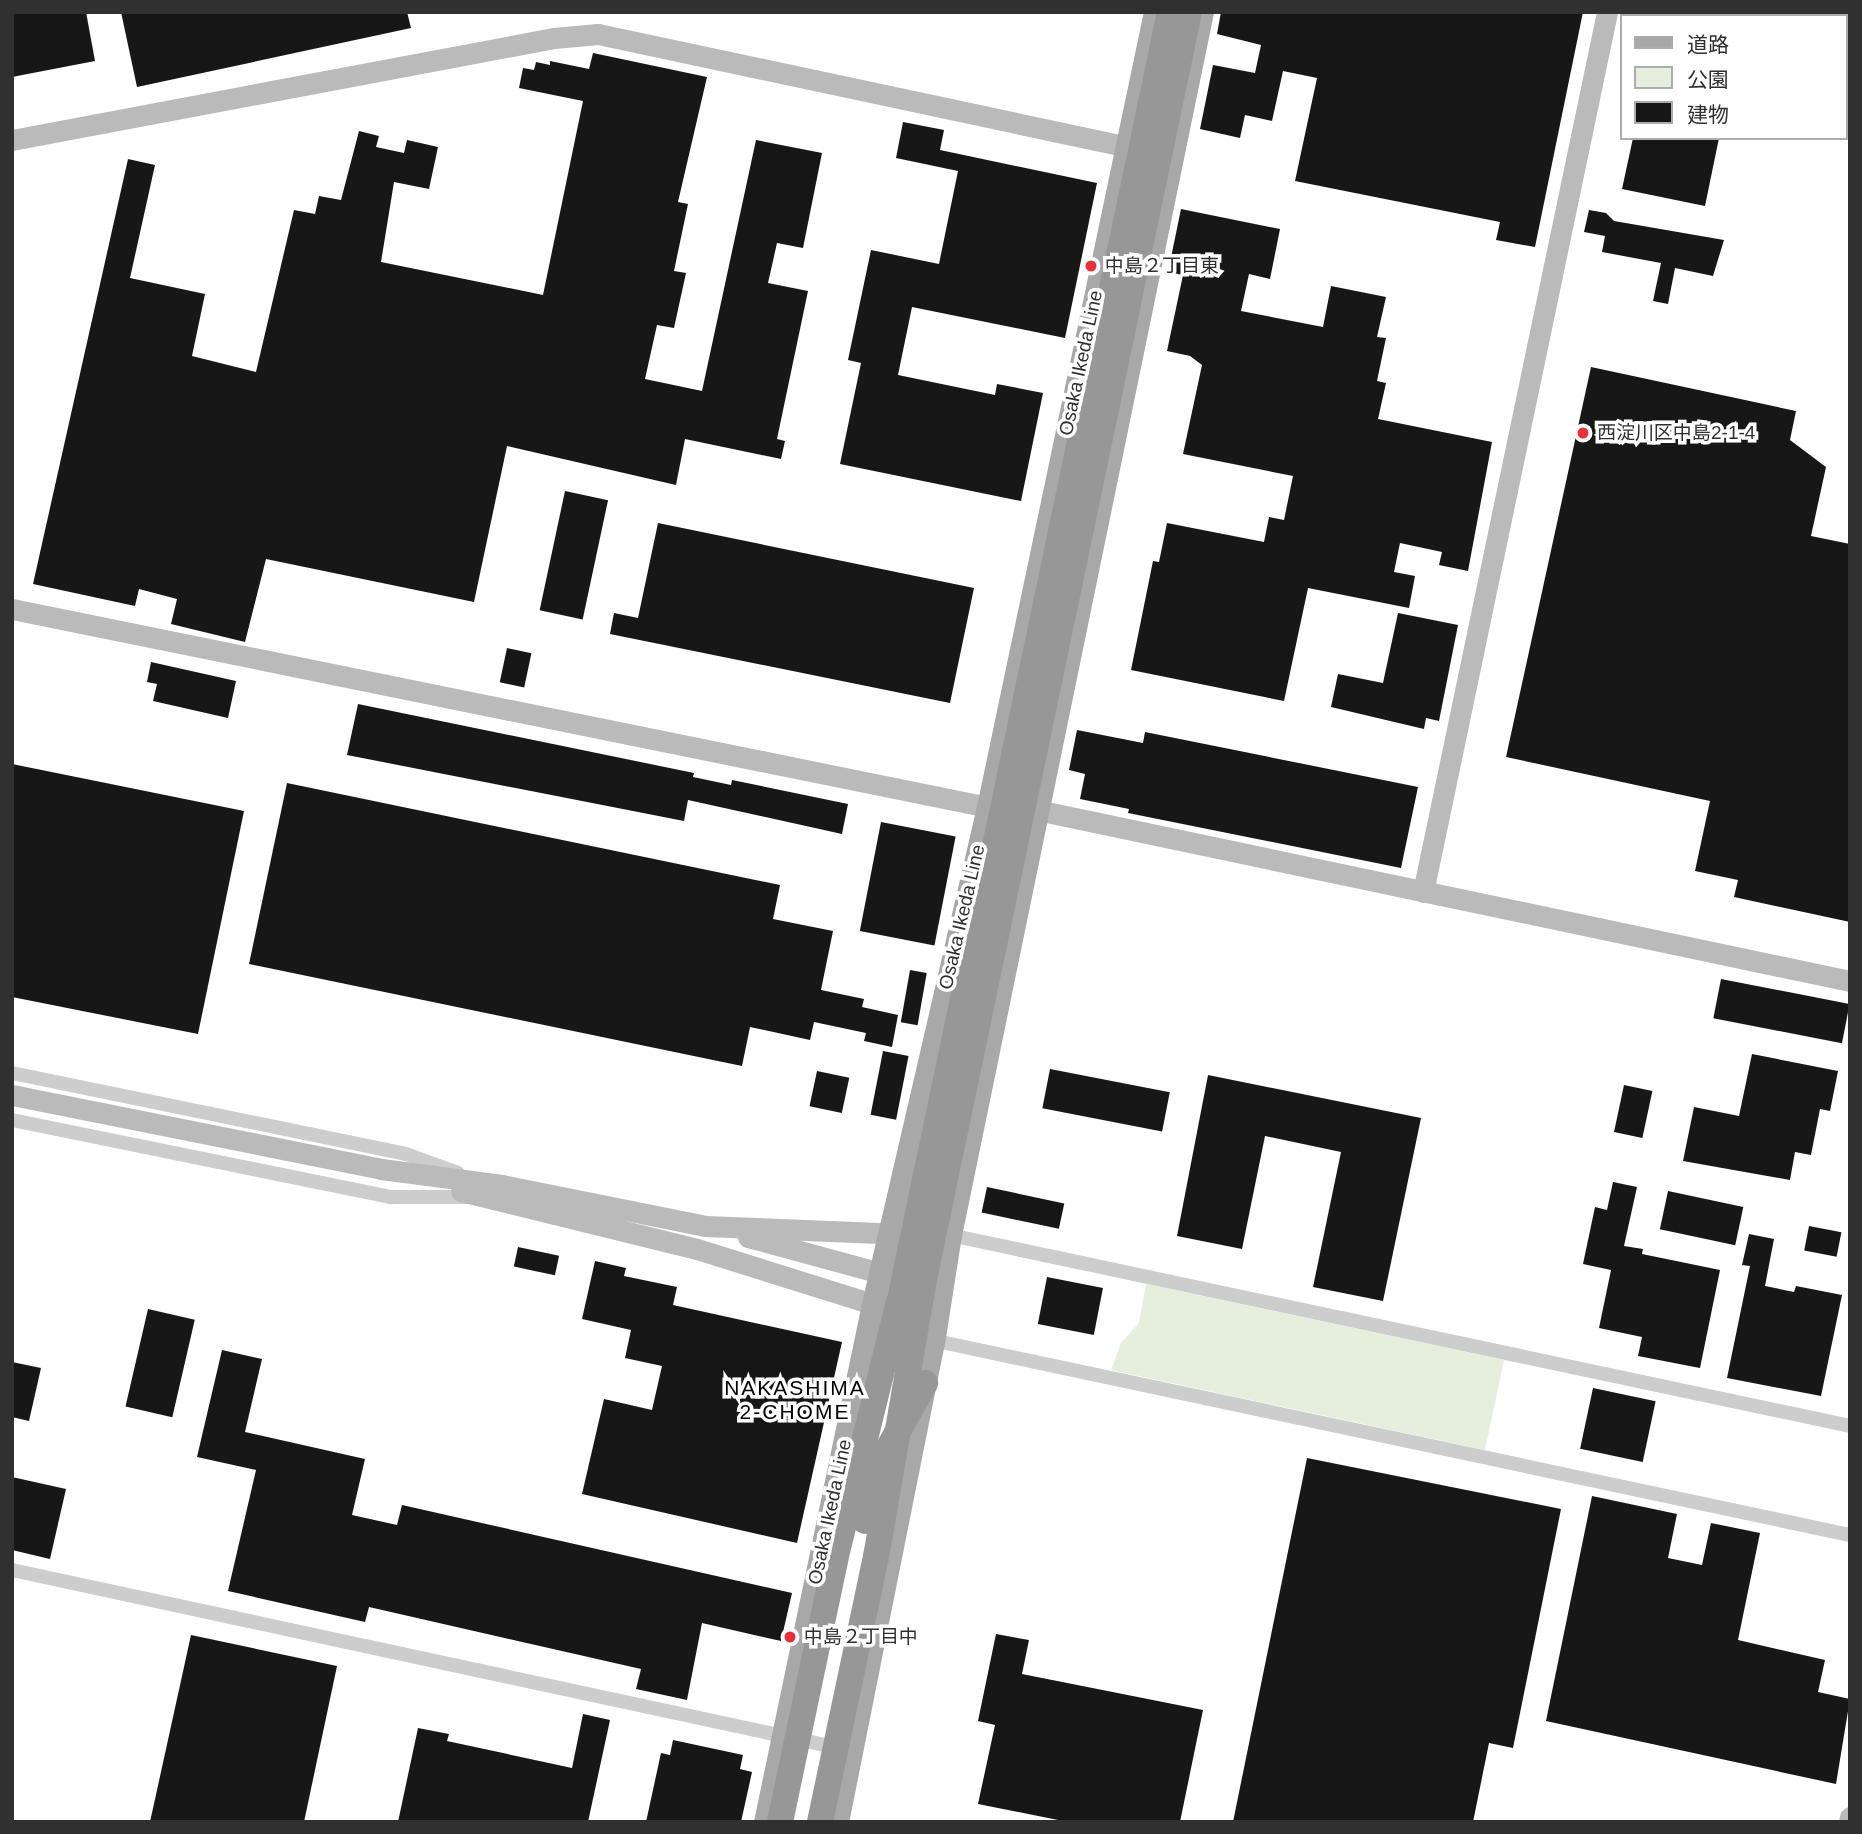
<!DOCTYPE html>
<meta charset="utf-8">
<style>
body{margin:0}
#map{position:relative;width:1862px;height:1834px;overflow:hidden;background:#fff;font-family:Helvetica,"Noto Sans JP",sans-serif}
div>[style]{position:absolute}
.green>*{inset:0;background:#e6eede}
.building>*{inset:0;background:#171717;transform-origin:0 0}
.street>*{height:14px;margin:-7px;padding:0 7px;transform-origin:7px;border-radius:7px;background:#cdcdcd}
.secondary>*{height:21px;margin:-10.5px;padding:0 10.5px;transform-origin:10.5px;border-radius:10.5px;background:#bababa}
.primary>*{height:23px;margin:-11.5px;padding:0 11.5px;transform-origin:11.5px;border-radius:11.5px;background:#a8a8a8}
.highway>*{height:26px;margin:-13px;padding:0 13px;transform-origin:13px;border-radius:13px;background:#979797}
.highway-bridge>*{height:26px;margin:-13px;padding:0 13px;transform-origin:13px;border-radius:13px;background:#979797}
.dots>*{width:19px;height:19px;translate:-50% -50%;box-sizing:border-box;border:4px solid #fff;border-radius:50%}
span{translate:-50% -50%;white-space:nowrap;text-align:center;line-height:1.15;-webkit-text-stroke:7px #fff;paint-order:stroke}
.poi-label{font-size:19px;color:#303030}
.left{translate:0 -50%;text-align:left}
.street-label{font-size:19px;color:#303030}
.neighbourhood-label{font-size:21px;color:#000;letter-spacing:2px}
.frame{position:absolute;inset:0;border:14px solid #303030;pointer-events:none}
.legend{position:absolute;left:1620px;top:14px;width:228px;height:126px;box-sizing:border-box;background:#fff;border:2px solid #acacac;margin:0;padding:9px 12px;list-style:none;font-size:21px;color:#303030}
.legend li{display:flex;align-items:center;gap:14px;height:35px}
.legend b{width:35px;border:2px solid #acacac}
</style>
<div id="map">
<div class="green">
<div style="clip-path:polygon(1146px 1284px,1504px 1360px,1485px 1450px,1111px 1370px,1121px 1343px,1139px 1323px)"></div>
</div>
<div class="building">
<div style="clip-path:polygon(12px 12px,86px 12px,95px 61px,12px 77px)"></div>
<div style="clip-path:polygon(121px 12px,407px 12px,411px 28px,137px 87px)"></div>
<div style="clip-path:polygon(1221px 12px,1583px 12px,1535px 247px,1496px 240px,1500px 222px,1295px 181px,1317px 78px,1283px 71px,1272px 121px,1245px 115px,1240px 138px,1200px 129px,1213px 65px,1255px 73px,1261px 45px,1217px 34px)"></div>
<div style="clip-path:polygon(593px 53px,707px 77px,678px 202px,688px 204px,674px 271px,686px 273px,674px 328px,657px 325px,645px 379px,702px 391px,756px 140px,822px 153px,803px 248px,777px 243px,768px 283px,808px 291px,777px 439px,785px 441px,781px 459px,685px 439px,676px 485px,507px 446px,474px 602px,266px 559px,245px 642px,171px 624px,177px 599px,139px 589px,135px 606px,33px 584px,128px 159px,155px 165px,130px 278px,205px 294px,192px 356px,256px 372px,294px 210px,315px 214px,319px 196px,341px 200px,359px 131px,379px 136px,376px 147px,404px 153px,407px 140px,438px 147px,429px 189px,394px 182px,381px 262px,543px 295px,583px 101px,519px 88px,523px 68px,534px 70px,536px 62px,550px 65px,550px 61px,589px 69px)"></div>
<div style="clip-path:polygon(903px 122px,944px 130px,940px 150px,1097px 183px,1065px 338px,912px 307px,898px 375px,995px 395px,997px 384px,1043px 393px,1021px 501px,840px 464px,861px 363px,848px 360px,871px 250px,939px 264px,958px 171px,896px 158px)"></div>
<div style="clip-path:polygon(1633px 138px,1719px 138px,1705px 206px,1622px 189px)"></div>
<div style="clip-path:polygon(1181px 209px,1280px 229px,1270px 279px,1249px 274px,1241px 311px,1323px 327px,1331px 286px,1386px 297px,1377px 337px,1386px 338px,1377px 381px,1386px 383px,1378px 419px,1492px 442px,1468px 571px,1439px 565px,1442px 552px,1400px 543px,1394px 572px,1415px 576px,1409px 608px,1308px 588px,1284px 701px,1131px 670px,1153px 561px,1159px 562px,1167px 523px,1264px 542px,1269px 517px,1284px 520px,1293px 476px,1183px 454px,1202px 365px,1190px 356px,1167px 351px,1183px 275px,1168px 272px)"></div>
<div style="clip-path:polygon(1589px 210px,1606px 213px,1614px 221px,1724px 240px,1713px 276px,1675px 268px,1668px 304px,1653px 301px,1661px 263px,1602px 252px,1605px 236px,1584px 232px)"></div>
<div style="clip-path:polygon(1591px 367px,1796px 411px,1790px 440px,1826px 467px,1811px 536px,1850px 544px,1850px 922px,1734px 897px,1738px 880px,1695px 871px,1710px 801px,1506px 757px)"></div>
<div style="left:565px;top:491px;width:44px;height:122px;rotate:12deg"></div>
<div style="clip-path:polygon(658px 523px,974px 588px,950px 703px,610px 634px,614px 613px,638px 618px)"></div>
<div style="clip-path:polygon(1398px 613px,1458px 625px,1439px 721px,1426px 718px,1424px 729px,1331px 707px,1338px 674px,1383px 683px)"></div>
<div style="left:507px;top:648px;width:25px;height:35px;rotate:12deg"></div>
<div style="clip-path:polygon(151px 662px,236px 681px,228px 718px,153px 701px,157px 684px,147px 682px)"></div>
<div style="clip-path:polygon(358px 704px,694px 773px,693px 777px,731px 785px,732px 780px,848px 804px,842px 834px,688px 800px,684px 821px,347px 755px)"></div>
<div style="clip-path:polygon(1077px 730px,1143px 743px,1145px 732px,1418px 787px,1401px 868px,1128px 813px,1129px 809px,1080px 799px,1085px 774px,1069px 770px)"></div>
<div style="clip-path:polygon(12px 764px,244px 811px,198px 1034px,12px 997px)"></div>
<div style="clip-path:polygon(287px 783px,780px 885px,773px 919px,833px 931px,821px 990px,864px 999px,862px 1007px,898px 1015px,892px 1047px,864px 1041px,866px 1033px,814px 1022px,810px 1040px,750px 1027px,742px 1066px,249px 964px)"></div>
<div style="left:881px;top:822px;width:76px;height:111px;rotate:11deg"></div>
<div style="left:910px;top:970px;width:17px;height:53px;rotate:10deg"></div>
<div style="left:1721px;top:979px;width:131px;height:40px;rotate:11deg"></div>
<div style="left:883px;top:1051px;width:26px;height:65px;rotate:11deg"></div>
<div style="clip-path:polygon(1752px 1054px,1838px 1071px,1830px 1111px,1820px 1109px,1811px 1155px,1795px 1152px,1790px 1180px,1683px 1161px,1694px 1107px,1739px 1116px)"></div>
<div style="left:1050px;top:1069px;width:122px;height:40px;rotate:11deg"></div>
<div style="left:817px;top:1071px;width:33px;height:36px;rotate:12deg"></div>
<div style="clip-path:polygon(1208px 1075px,1421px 1118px,1383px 1301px,1313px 1287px,1341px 1152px,1265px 1136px,1242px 1249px,1177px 1236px)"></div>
<div style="left:1624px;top:1085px;width:29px;height:48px;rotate:12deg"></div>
<div style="clip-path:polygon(1613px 1182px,1637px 1187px,1624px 1246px,1643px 1249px,1642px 1254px,1720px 1270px,1700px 1368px,1638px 1356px,1642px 1337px,1599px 1328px,1611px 1270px,1583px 1264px,1595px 1207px,1607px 1210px)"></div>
<div style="left:987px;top:1187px;width:79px;height:26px;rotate:12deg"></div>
<div style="left:1668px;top:1191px;width:77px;height:39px;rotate:12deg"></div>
<div style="left:1809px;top:1226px;width:33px;height:25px;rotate:11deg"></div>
<div style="clip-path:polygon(1749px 1234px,1774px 1239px,1765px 1286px,1794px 1292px,1796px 1286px,1842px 1295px,1821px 1396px,1727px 1378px,1750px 1266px,1742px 1265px)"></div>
<div style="left:518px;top:1247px;width:42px;height:20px;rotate:12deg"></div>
<div style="clip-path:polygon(595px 1261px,626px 1268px,624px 1276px,677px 1287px,673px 1305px,842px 1342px,797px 1543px,582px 1494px,604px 1399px,652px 1410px,662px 1366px,625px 1358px,631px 1330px,582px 1319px)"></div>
<div style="left:1047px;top:1277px;width:57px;height:48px;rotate:11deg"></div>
<div style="left:148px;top:1309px;width:48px;height:100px;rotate:13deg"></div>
<div style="clip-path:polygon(222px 1350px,262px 1359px,245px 1432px,365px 1459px,352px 1515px,397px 1525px,402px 1505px,792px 1593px,781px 1641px,702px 1623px,687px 1700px,636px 1689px,641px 1669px,369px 1607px,365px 1622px,228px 1591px,256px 1470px,197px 1457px)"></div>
<div style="clip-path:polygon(12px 1362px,41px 1368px,29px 1421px,12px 1417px)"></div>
<div style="left:1593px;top:1388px;width:64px;height:62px;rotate:12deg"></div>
<div style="clip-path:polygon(1307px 1458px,1561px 1509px,1513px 1748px,1489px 1743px,1473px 1822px,1233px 1822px)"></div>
<div style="clip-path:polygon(12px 1477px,66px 1489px,50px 1559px,12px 1550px)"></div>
<div style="clip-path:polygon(1592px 1496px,1677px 1514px,1668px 1558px,1702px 1565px,1711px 1523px,1760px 1533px,1738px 1640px,1825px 1660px,1818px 1692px,1850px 1699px,1836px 1784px,1546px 1721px)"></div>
<div style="clip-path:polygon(996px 1634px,1029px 1640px,1022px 1674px,1203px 1710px,1180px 1822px,1068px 1822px,978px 1804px,995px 1725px,978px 1721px)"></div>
<div style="clip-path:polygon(191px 1635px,337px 1666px,304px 1822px,150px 1822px)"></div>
<div style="clip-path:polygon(583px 1714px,610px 1720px,588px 1822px,398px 1822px,418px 1728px,449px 1734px,447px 1741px,572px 1768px)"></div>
<div style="clip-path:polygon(673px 1740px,743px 1755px,740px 1769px,752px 1772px,741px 1822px,646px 1822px,661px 1753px,670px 1755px)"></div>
</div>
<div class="street">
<div style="left:12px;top:1073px;width:402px;rotate:11.6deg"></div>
<div style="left:406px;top:1154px;width:55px;rotate:20.1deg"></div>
<div style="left:12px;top:1120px;width:387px;rotate:11.5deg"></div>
<div style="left:391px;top:1197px;width:81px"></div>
<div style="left:950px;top:1235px;width:920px;rotate:11.98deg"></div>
<div style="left:927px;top:1339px;width:944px;rotate:11.99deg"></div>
<div style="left:12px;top:1570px;width:846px;rotate:12.15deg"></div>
</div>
<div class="secondary">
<div style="left:12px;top:140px;width:552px;rotate:-10.66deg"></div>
<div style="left:554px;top:38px;width:44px;rotate:-5.2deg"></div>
<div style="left:598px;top:34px;width:557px;rotate:12.02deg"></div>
<div style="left:12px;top:609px;width:996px;rotate:11.47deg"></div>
<div style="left:988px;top:807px;width:49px;rotate:3.5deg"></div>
<div style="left:1037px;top:810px;width:831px;rotate:11.88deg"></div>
<div style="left:1423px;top:892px;width:899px;rotate:-78.19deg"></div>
<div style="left:12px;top:1095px;width:376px;rotate:11.3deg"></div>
<div style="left:381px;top:1169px;width:122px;rotate:7.5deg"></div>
<div style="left:502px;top:1185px;width:207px;rotate:11.4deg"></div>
<div style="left:705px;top:1226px;width:199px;rotate:2.3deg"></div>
<div style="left:461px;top:1191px;width:243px;rotate:13.8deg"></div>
<div style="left:697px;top:1249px;width:184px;rotate:17.4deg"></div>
<div style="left:748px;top:1237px;width:152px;rotate:15.2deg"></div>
<div style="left:1849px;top:1822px;width:5px;rotate:-79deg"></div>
</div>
<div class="primary">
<div style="left:765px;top:1822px;width:529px;rotate:-78.22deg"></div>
<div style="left:873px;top:1304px;width:510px;rotate:-76.97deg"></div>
<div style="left:988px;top:807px;width:812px;rotate:-78.14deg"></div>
<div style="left:837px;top:1822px;width:489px;rotate:-78.7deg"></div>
<div style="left:933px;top:1343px;width:109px;rotate:-81.1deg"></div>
<div style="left:950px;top:1235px;width:1249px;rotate:-78.36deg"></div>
</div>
<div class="highway">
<div style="left:865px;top:1521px;width:60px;rotate:-75.5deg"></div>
<div style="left:880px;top:1463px;width:92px;rotate:-60.6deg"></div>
</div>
<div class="highway-bridge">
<div style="left:780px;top:1822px;width:268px;rotate:-78.1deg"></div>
<div style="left:835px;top:1560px;width:283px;rotate:-76.1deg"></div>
<div style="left:903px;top:1285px;width:1301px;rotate:-78.15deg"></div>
<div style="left:820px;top:1822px;width:271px;rotate:-78.1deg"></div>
<div style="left:876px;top:1557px;width:277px;rotate:-80.2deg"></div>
<div style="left:923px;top:1284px;width:1300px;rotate:-78.19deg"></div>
</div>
<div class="dots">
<div style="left:1091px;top:266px;background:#eb2f39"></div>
<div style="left:1583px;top:433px;background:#eb2f39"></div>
<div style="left:790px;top:1637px;background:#eb2f39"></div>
</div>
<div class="poi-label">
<span class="left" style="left:1105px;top:266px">中島２丁目東</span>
<span class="left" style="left:1597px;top:433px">西淀川区中島2-1-4</span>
<span class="left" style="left:804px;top:1637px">中島２丁目中</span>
</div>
<div class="street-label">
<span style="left:1081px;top:363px;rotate:-78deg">Osaka Ikeda Line</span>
<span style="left:962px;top:917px;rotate:-77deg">Osaka Ikeda Line</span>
<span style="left:830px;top:1512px;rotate:-78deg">Osaka Ikeda Line</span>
</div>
<div class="neighbourhood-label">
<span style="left:795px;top:1400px">NAKASHIMA<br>2-CHOME</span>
</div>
<div class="frame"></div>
<ul class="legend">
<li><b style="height:9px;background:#a8a8a8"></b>道路</li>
<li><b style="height:19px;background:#e6eede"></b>公園</li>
<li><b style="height:19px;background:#171717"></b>建物</li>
</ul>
</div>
